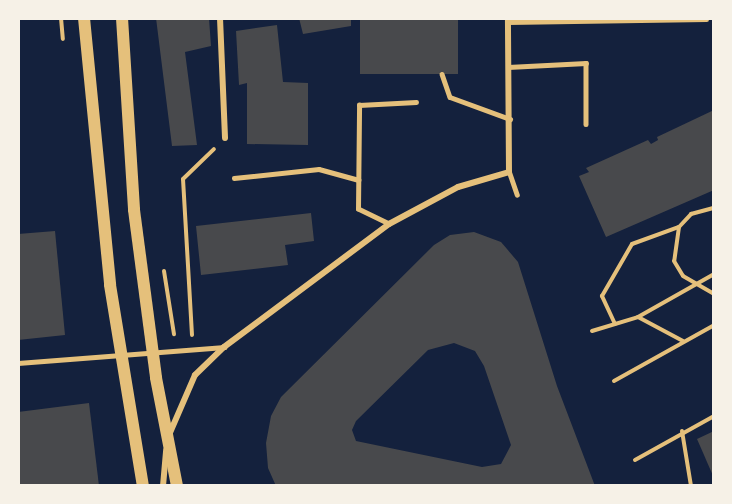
<!DOCTYPE html>
<style>
body{margin:0}
#map{position:relative;width:732px;height:504px;overflow:hidden;background:#14213d;font-family:"Varela Round",sans-serif}
div>[style]{position:absolute}
.building>*{inset:0;background:#48494c;transform-origin:0 0}
.path>*{height:4px;margin:-2px;padding:0 2px;transform-origin:2px;border-radius:2px;background:#e5c07b}
.service>*{height:4.5px;margin:-2.25px;padding:0 2.25px;transform-origin:2.25px;border-radius:2.25px;background:#e5c07b}
.pedestrian>*{height:5px;margin:-2.5px;padding:0 2.5px;transform-origin:2.5px;border-radius:2.5px;background:#e5c07b}
.minor>*{height:6px;margin:-3px;padding:0 3px;transform-origin:3px;border-radius:3px;background:#e5c07b}
.secondary>*{height:12px;margin:-6px;padding:0 6px;transform-origin:6px;border-radius:6px;background:#e5c07b}
span{translate:-50% -50%;white-space:nowrap;text-align:center;line-height:1.15;-webkit-text-stroke:4.5px #f6f1e7;paint-order:stroke}
.frame{position:absolute;inset:0;border:20px solid #f6f1e7;pointer-events:none}
</style>
<div id="map">
<div class="building">
<div style="clip-path:polygon(156px 18px,209px 18px,211px 46px,185px 52px,197px 145px,172px 146px)"></div>
<div style="clip-path:polygon(299px 18px,351px 18px,351px 26px,303px 34px)"></div>
<div style="left:360px;top:18px;width:98px;height:56px"></div>
<div style="clip-path:polygon(277px 25px,283px 82px,308px 83px,308px 145px,247px 144px,247px 83px,239px 85px,236px 31px)"></div>
<div style="clip-path:polygon(714px 110px,714px 190px,606px 237px,579px 176px,589px 172px,586px 168px,648px 140px,651px 144px,658px 140px,657px 137px)"></div>
<div style="clip-path:polygon(311px 213px,314px 241px,285px 245px,288px 265px,201px 275px,196px 226px)"></div>
<div style="clip-path:polygon(55px 231px,65px 335px,18px 340px,18px 234px)"></div>
<div style="clip-path:polygon(evenodd,474px 232px,501px 242px,518px 262px,557px 386px,595px 486px,276px 486px,268px 468px,266px 443px,271px 416px,281px 397px,434px 245px,450px 235px,474px 232px,454px 343px,475px 351px,484px 366px,511px 445px,501px 464px,482px 467px,356px 441px,352px 430px,356px 421px,428px 350px,454px 343px)"></div>
<div style="clip-path:polygon(89px 403px,99px 486px,18px 486px,18px 412px)"></div>
<div style="clip-path:polygon(714px 431px,714px 478px,697px 439px)"></div>
</div>
<div class="path">
<div style="left:61px;top:18px;width:21px;rotate:85deg"></div>
<div style="left:679px;top:227px;width:18px;rotate:-47deg"></div>
<div style="left:691px;top:214px;width:24px;rotate:-15deg"></div>
<div style="left:164px;top:271px;width:64px;rotate:81deg"></div>
<div style="left:638px;top:317px;width:87px;rotate:-29.5deg"></div>
<div style="left:615px;top:324px;width:31px;rotate:-115deg"></div>
<div style="left:602px;top:296px;width:60px;rotate:-60deg"></div>
<div style="left:632px;top:244px;width:50px;rotate:-19.9deg"></div>
<div style="left:679px;top:227px;width:34px;rotate:98deg"></div>
<div style="left:674px;top:261px;width:17px;rotate:59deg"></div>
<div style="left:683px;top:276px;width:36px;rotate:30deg"></div>
<div style="left:592px;top:331px;width:48px;rotate:-16.9deg"></div>
<div style="left:638px;top:317px;width:51px;rotate:28.1deg"></div>
<div style="left:192px;top:335px;width:156px;rotate:-93.3deg"></div>
<div style="left:183px;top:179px;width:43px;rotate:-44.1deg"></div>
<div style="left:614px;top:381px;width:115px;rotate:-29.2deg"></div>
<div style="left:682px;top:431px;width:56px;rotate:80.7deg"></div>
<div style="left:635px;top:460px;width:90px;rotate:-29.1deg"></div>
</div>
<div class="service">
<div style="left:508px;top:22px;width:198px;rotate:-0.9deg"></div>
<div style="left:508px;top:67px;width:78px;rotate:-2.9deg"></div>
<div style="left:586px;top:63px;width:61px;rotate:90deg"></div>
<div style="left:442px;top:74px;width:24px;rotate:71deg"></div>
<div style="left:450px;top:97px;width:64px;rotate:20.1deg"></div>
<div style="left:234px;top:178px;width:85px;rotate:-6deg"></div>
<div style="left:319px;top:169px;width:41px;rotate:15.4deg"></div>
<div style="left:389px;top:224px;width:34px;rotate:-154deg"></div>
<div style="left:358px;top:209px;width:104px;rotate:-89.4deg"></div>
<div style="left:359px;top:105px;width:57px;rotate:-3deg"></div>
<div style="left:18px;top:363px;width:207px;rotate:-4.4deg"></div>
</div>
<div class="pedestrian">
<div style="left:509px;top:172px;width:24px;rotate:71deg"></div>
</div>
<div class="minor">
<div style="left:220px;top:18px;width:120px;rotate:87.6deg"></div>
<div style="left:169px;top:435px;width:65px;rotate:-66.6deg"></div>
<div style="left:195px;top:375px;width:40px;rotate:-44deg"></div>
<div style="left:224px;top:347px;width:206px;rotate:-36.7deg"></div>
<div style="left:389px;top:224px;width:78px;rotate:-28.2deg"></div>
<div style="left:458px;top:187px;width:53px;rotate:-16.4deg"></div>
<div style="left:509px;top:172px;width:154px;rotate:-90.4deg"></div>
<div style="left:163px;top:486px;width:36px;rotate:-85deg"></div>
</div>
<div class="secondary">
<div style="left:84px;top:18px;width:268px;rotate:84.4deg"></div>
<div style="left:110px;top:285px;width:204px;rotate:80.7deg"></div>
<div style="left:122px;top:18px;width:192px;rotate:86.4deg"></div>
<div style="left:134px;top:210px;width:169px;rotate:82.5deg"></div>
<div style="left:156px;top:378px;width:110px;rotate:79deg"></div>
</div>
<div class="frame"></div>
</div>
